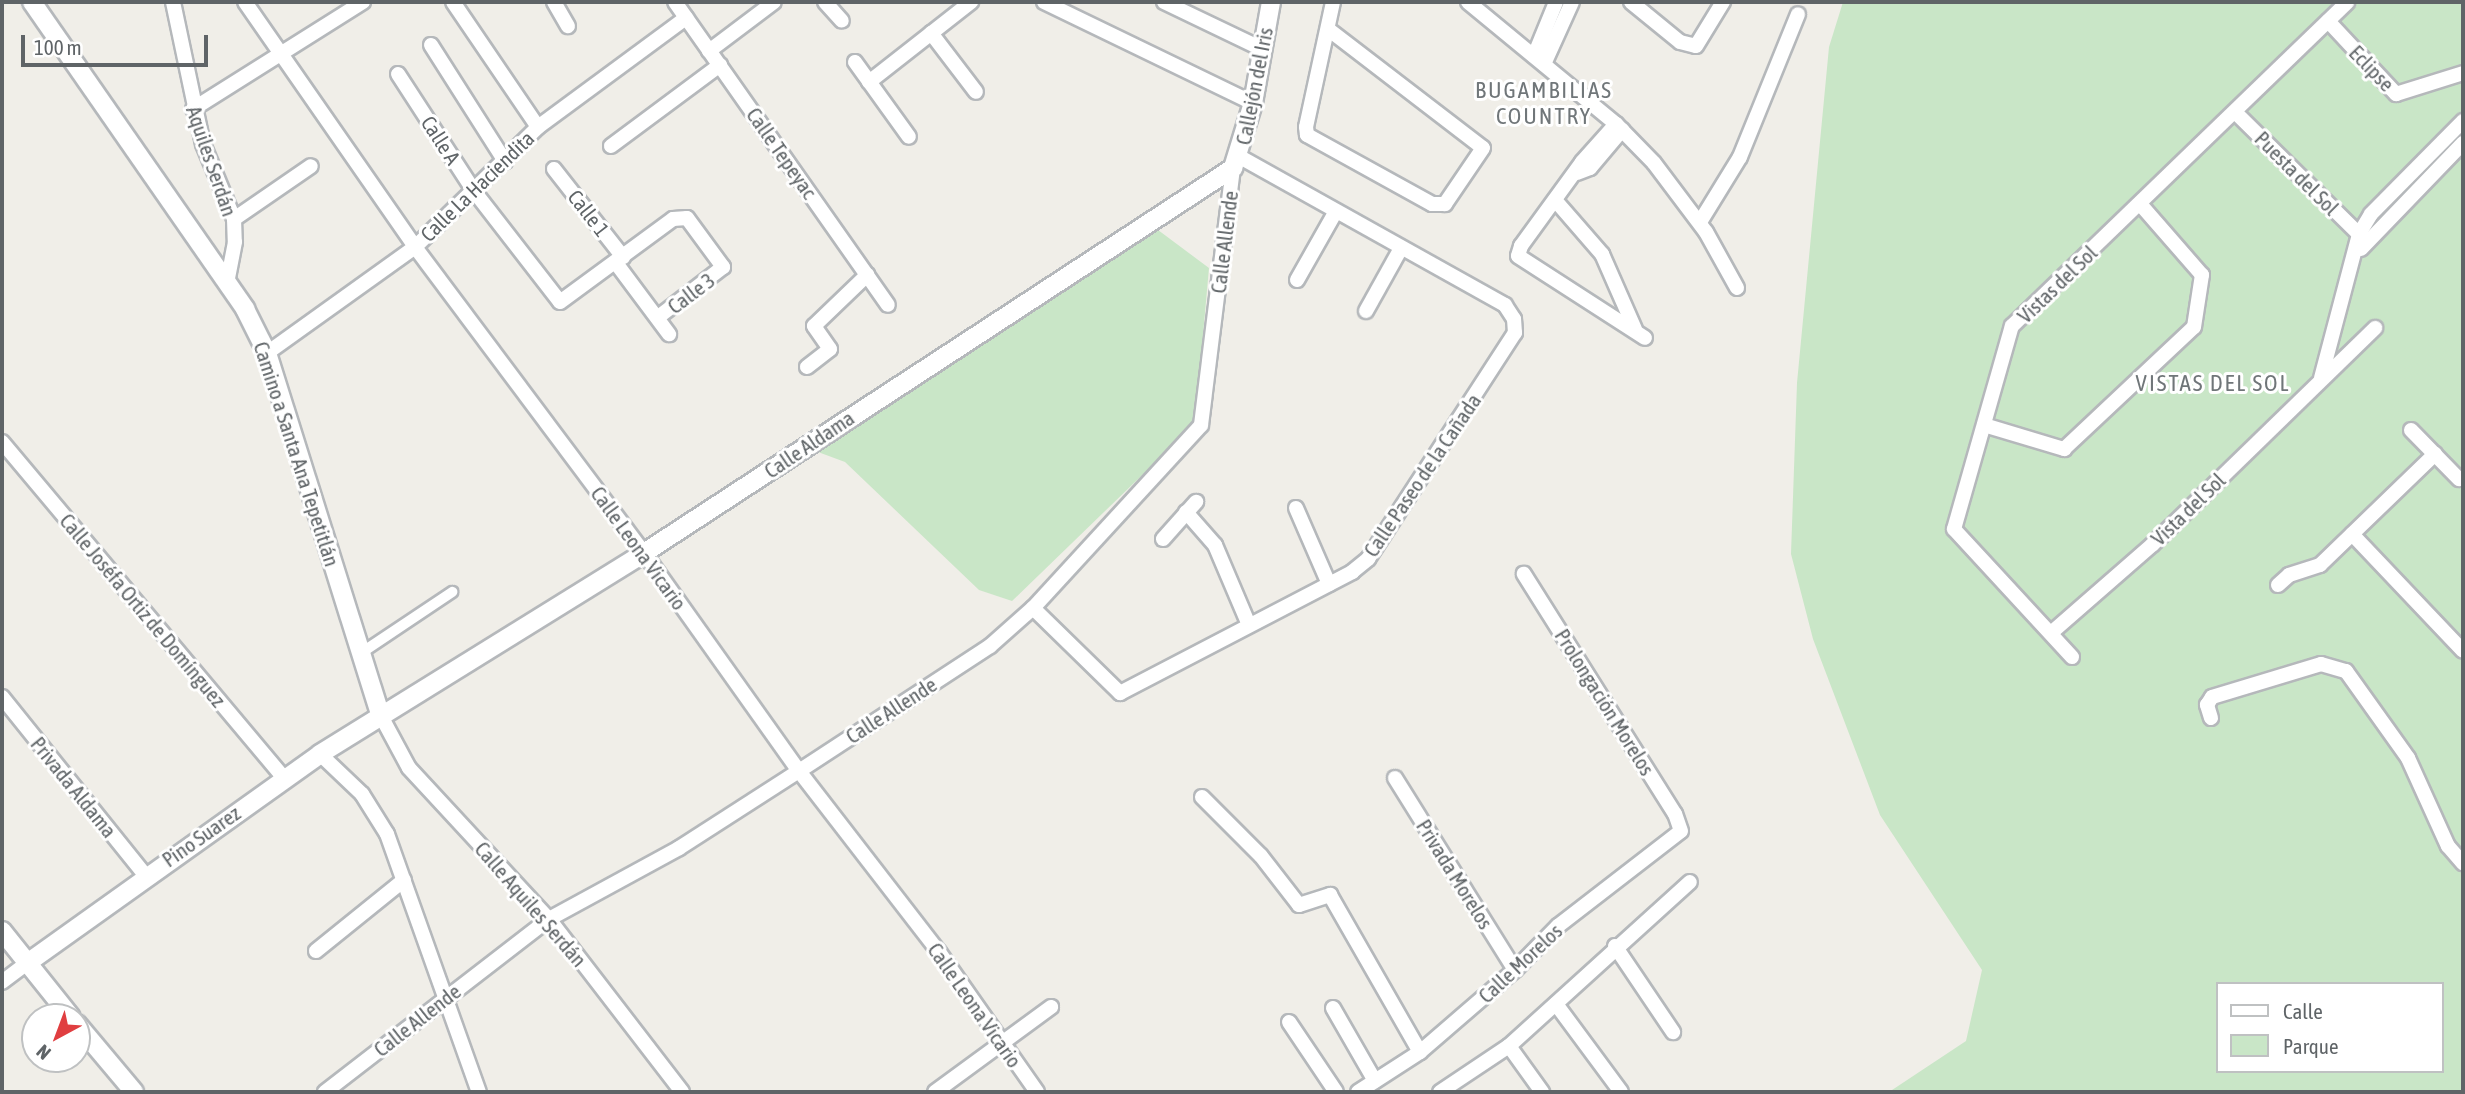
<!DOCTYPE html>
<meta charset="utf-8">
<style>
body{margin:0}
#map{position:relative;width:2465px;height:1094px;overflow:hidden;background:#f0eee8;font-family:"Asap Condensed",sans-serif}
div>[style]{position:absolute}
.green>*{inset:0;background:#c9e6c7}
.roads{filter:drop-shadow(2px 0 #b5b8bb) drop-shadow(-2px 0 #b5b8bb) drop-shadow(0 2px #b5b8bb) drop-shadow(0 -2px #b5b8bb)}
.pedestrian>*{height:10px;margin:-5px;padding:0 5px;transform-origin:5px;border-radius:5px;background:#fff}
.minor>*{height:14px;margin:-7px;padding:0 7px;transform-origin:7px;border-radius:7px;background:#fff}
.tertiary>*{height:18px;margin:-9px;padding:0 9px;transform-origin:9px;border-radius:9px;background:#fff}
span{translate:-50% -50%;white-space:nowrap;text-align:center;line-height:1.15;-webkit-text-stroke:6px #fff;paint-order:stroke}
.street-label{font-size:21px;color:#5f6467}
.neighbourhood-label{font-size:23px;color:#707679;letter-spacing:2px}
.frame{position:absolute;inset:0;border:4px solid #5f6467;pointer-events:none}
.legend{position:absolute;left:2216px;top:982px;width:228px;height:91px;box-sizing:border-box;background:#fff;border:2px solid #bfc1c2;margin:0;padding:9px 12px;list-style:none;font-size:21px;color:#5f6467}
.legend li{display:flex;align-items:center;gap:14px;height:35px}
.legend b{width:35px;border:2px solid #bfc1c2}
.north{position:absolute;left:21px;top:1003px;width:70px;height:70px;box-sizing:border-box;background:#fff;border:2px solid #bfc1c2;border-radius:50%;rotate:221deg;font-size:19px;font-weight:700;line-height:28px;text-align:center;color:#5f6467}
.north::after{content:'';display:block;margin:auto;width:24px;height:32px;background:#e03e40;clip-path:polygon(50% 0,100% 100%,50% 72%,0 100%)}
.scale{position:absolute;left:21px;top:35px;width:187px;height:32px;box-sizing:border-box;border:4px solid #5f6467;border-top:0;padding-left:9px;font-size:21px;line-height:24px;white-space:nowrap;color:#5f6467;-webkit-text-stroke:5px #fff;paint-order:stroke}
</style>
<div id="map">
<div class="green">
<div style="clip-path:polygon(evenodd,1843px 2px,2463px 2px,2463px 1092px,1889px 1092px,1966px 1041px,1982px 970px,1880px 815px,1813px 639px,1791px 554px,1797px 383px,1829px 47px,1843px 2px,2218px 984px,2442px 984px,2442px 1071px,2218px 1071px,2218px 984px)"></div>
<div style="clip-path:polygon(1154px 227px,1209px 268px,1195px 424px,1012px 601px,979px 590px,845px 462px,818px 452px)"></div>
</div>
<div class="roads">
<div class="pedestrian">
<div style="left:361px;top:653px;width:110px;rotate:-33.8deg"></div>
</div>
<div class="minor">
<div style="left:173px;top:2px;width:145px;rotate:78.1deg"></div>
<div style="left:203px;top:144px;width:81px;rotate:67.5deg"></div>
<div style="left:234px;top:219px;width:23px;rotate:88deg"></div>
<div style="left:235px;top:242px;width:38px;rotate:101deg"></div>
<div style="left:245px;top:2px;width:298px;rotate:55.2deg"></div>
<div style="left:415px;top:247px;width:382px;rotate:53.2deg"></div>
<div style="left:644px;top:553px;width:267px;rotate:54.6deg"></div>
<div style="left:799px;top:771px;width:229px;rotate:52.3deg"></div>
<div style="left:939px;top:952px;width:171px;rotate:55deg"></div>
<div style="left:453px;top:2px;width:151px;rotate:55.8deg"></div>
<div style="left:554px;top:2px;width:28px;rotate:60deg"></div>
<div style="left:675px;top:2px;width:370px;rotate:54.9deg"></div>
<div style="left:825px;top:2px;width:25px;rotate:48deg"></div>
<div style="left:1044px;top:2px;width:232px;rotate:25.8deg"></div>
<div style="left:1164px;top:2px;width:109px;rotate:25.6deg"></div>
<div style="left:1468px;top:2px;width:192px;rotate:39.5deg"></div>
<div style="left:1616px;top:124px;width:54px;rotate:45.7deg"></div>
<div style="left:1654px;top:163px;width:86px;rotate:53deg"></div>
<div style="left:1706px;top:232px;width:64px;rotate:61deg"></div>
<div style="left:1631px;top:2px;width:63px;rotate:39.2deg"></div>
<div style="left:1680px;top:42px;width:16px;rotate:14deg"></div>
<div style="left:1696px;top:46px;width:52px;rotate:-58.5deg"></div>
<div style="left:2328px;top:21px;width:100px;rotate:47deg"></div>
<div style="left:2396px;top:94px;width:70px;rotate:-17.4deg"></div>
<div style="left:1328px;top:29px;width:195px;rotate:37.5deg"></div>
<div style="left:1483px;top:148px;width:68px;rotate:124.2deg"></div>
<div style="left:1445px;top:204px;width:13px;rotate:180deg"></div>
<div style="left:1432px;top:204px;width:143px;rotate:-151.1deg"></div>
<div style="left:1307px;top:135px;width:8px;rotate:-97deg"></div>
<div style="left:1306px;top:127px;width:128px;rotate:-77.8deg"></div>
<div style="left:931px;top:33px;width:74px;rotate:52.7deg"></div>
<div style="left:431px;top:45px;width:138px;rotate:57.5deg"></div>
<div style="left:709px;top:51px;width:81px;rotate:-37deg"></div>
<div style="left:1534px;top:56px;width:58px;rotate:-67.8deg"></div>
<div style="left:855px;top:62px;width:92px;rotate:54.2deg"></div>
<div style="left:1544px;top:64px;width:68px;rotate:-65.7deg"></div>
<div style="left:398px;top:74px;width:140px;rotate:57deg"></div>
<div style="left:474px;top:191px;width:140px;rotate:52.2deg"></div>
<div style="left:560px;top:302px;width:140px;rotate:-36.3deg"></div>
<div style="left:673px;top:219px;width:14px;rotate:-4deg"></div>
<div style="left:687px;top:218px;width:61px;rotate:53.7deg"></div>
<div style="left:723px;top:267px;width:83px;rotate:142.3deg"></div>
<div style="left:869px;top:82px;width:130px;rotate:-38.1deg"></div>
<div style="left:193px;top:109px;width:201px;rotate:-32.2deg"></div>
<div style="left:2235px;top:112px;width:181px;rotate:44.6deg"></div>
<div style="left:1616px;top:124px;width:51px;rotate:131.8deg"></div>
<div style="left:1582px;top:162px;width:104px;rotate:126deg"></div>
<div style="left:1521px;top:246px;width:10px;rotate:107deg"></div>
<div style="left:1518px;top:256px;width:151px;rotate:32.8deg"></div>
<div style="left:611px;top:146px;width:136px;rotate:-36.6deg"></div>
<div style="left:554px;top:169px;width:112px;rotate:51.9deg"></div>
<div style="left:1577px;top:173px;width:14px;rotate:-21deg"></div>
<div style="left:1590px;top:168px;width:50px;rotate:-49.9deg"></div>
<div style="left:1555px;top:200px;width:72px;rotate:49deg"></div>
<div style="left:1602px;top:254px;width:82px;rotate:66.3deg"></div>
<div style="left:234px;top:219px;width:93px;rotate:-34.5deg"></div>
<div style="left:1700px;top:222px;width:76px;rotate:-58.4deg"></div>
<div style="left:1740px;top:157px;width:154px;rotate:-67.9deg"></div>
<div style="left:2361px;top:249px;width:147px;rotate:-46.1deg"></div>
<div style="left:616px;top:263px;width:89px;rotate:53.3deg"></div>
<div style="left:1297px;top:280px;width:79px;rotate:-60.5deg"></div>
<div style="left:1366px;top:311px;width:72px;rotate:-60.9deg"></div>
<div style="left:267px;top:353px;width:182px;rotate:-35.6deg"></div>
<div style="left:415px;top:247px;width:172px;rotate:-44.3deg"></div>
<div style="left:538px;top:127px;width:184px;rotate:-36.4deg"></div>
<div style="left:807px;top:367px;width:29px;rotate:-38deg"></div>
<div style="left:830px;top:349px;width:28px;rotate:-125deg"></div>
<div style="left:814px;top:326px;width:74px;rotate:-43.9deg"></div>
<div style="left:2321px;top:378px;width:149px;rotate:-75.2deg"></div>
<div style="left:2359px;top:234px;width:23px;rotate:-59deg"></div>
<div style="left:2371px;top:214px;width:131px;rotate:-45.3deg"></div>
<div style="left:1984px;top:425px;width:84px;rotate:16.7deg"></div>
<div style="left:2064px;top:449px;width:178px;rotate:-43.2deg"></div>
<div style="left:2194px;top:327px;width:53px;rotate:-81.3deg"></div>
<div style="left:2202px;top:275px;width:93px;rotate:-131.1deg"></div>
<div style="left:2411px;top:430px;width:69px;rotate:45.6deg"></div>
<div style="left:2px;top:442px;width:439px;rotate:50deg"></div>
<div style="left:1296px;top:508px;width:83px;rotate:66.5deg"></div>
<div style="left:1186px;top:512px;width:44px;rotate:48.7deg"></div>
<div style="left:1215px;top:545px;width:87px;rotate:67deg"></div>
<div style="left:2352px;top:534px;width:161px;rotate:46.5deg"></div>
<div style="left:1163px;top:539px;width:50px;rotate:-48.3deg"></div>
<div style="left:2278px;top:585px;width:15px;rotate:-42deg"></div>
<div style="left:2289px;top:575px;width:33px;rotate:-18deg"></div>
<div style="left:2320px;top:565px;width:160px;rotate:-44deg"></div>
<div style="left:1033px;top:608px;width:122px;rotate:44.3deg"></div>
<div style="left:1120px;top:693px;width:262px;rotate:-27.5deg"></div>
<div style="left:1352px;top:572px;width:21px;rotate:-39deg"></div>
<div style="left:1368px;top:559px;width:270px;rotate:-57deg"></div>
<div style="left:1515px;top:333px;width:14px;rotate:-94deg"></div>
<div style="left:1514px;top:319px;width:17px;rotate:-123deg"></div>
<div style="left:1505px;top:305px;width:304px;rotate:-150.8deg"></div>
<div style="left:2051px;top:633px;width:135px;rotate:-41.1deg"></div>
<div style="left:2153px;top:544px;width:310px;rotate:-44.2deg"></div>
<div style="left:2072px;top:657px;width:174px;rotate:-132.7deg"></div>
<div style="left:1954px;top:529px;width:211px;rotate:-74.1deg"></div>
<div style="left:2012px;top:326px;width:466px;rotate:-44deg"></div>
<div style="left:2px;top:697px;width:230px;rotate:51.2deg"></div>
<div style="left:381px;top:716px;width:59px;rotate:61.7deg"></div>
<div style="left:409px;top:768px;width:206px;rotate:47.2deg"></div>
<div style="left:549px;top:919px;width:218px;rotate:52.4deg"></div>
<div style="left:2211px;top:718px;width:14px;rotate:-107deg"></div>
<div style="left:2207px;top:705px;width:9px;rotate:-58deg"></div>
<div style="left:2212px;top:697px;width:114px;rotate:-16.8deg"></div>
<div style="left:2321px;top:664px;width:26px;rotate:16deg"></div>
<div style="left:2346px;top:671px;width:107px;rotate:54.5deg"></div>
<div style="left:2408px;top:758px;width:97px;rotate:65.6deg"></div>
<div style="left:2448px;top:846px;width:23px;rotate:49deg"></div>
<div style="left:320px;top:754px;width:58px;rotate:43.6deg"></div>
<div style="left:362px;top:794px;width:47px;rotate:58deg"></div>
<div style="left:387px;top:834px;width:274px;rotate:70.4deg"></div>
<div style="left:1395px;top:778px;width:226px;rotate:58deg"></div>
<div style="left:1202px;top:797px;width:83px;rotate:45deg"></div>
<div style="left:1261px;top:856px;width:62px;rotate:52.2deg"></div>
<div style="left:1299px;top:905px;width:33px;rotate:-18deg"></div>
<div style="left:1330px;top:895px;width:181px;rotate:60.2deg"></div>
<div style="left:1615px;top:946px;width:104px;rotate:56deg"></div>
<div style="left:316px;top:951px;width:113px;rotate:-38.9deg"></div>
<div style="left:2px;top:982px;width:30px;rotate:-37deg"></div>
<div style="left:1556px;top:1004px;width:109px;rotate:53.5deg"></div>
<div style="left:1333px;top:1008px;width:84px;rotate:60.1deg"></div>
<div style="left:1289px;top:1022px;width:84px;rotate:56.1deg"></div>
<div style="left:1509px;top:1046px;width:57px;rotate:54.3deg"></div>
<div style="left:325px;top:1092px;width:283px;rotate:-37.7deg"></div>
<div style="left:549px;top:919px;width:148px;rotate:-28.6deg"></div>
<div style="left:679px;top:848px;width:143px;rotate:-32.7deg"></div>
<div style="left:799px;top:771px;width:228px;rotate:-33.2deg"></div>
<div style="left:990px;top:646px;width:57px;rotate:-41.5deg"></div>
<div style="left:1033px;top:608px;width:248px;rotate:-47.4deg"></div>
<div style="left:1201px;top:425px;width:259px;rotate:-82.9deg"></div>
<div style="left:935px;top:1092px;width:144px;rotate:-36.2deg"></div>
<div style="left:1358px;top:1092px;width:74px;rotate:-32.8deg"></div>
<div style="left:1420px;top:1052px;width:125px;rotate:-40.8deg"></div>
<div style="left:1515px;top:970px;width:62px;rotate:-45.7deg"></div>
<div style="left:1558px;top:926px;width:155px;rotate:-37.7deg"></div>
<div style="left:1681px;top:831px;width:18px;rotate:-109deg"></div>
<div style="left:1675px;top:814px;width:284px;rotate:-122.2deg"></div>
<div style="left:1440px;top:1092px;width:83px;rotate:-33.7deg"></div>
<div style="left:1509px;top:1046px;width:244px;rotate:-42.2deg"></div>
</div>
<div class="tertiary">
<div style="left:32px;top:2px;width:374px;rotate:55.2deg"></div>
<div style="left:245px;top:309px;width:49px;rotate:63.4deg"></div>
<div style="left:267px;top:353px;width:380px;rotate:72.6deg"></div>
<div style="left:2px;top:931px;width:110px;rotate:51.3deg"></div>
<div style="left:26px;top:964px;width:361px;rotate:-35.5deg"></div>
<div style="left:320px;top:754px;width:381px;rotate:-31.8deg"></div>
<div style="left:644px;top:553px;width:704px;rotate:-33.17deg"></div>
<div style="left:1233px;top:168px;width:68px;rotate:-72.9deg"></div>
<div style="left:1253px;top:103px;width:103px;rotate:-79.9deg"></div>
<div style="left:77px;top:1024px;width:89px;rotate:50deg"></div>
</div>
</div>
<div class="street-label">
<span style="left:2372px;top:68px;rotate:46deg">Eclipse</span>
<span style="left:1254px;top:86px;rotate:-79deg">Callejón del Iris</span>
<span style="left:441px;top:140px;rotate:57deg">Calle A</span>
<span style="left:782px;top:153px;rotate:55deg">Calle Tepeyac</span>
<span style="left:212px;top:161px;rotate:71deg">Aquiles Serdán</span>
<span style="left:2297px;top:173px;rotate:45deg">Puesta del Sol</span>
<span style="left:477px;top:186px;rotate:-44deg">Calle La Haciendita</span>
<span style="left:589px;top:213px;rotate:52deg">Calle 1</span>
<span style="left:1224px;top:242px;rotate:-83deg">Calle Allende</span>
<span style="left:2057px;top:284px;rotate:-44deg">Vistas del Sol</span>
<span style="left:691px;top:293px;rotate:-37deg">Calle 3</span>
<span style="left:809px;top:444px;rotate:-34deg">Calle Aldama</span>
<span style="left:297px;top:454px;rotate:72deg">Camino a Santa Ana Tepetitlán</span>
<span style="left:1422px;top:475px;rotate:-56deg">Calle Paseo de la Cañada</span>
<span style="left:2188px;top:509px;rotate:-44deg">Vista del Sol</span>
<span style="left:639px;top:548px;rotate:54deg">Calle Leona Vicario</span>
<span style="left:143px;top:610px;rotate:50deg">Calle Joséfa Ortiz de Domínguez</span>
<span style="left:1605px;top:702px;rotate:58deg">Prolongación Morelos</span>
<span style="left:891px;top:710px;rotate:-33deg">Calle Allende</span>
<span style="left:74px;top:787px;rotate:51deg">Privada Aldama</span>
<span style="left:201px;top:836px;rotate:-35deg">Pino Suarez</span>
<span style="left:1455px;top:874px;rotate:58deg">Privada Morelos</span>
<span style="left:531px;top:904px;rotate:49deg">Calle Aquiles Serdán</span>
<span style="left:1520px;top:963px;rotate:-43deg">Calle Morelos</span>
<span style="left:975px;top:1005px;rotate:55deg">Calle Leona Vicario</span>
<span style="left:417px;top:1020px;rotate:-38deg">Calle Allende</span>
</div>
<div class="neighbourhood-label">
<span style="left:1544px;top:103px">BUGAMBILIAS<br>COUNTRY</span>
<span style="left:2213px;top:383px">VISTAS DEL SOL</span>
</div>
<div class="frame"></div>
<ul class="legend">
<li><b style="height:9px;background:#fff"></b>Calle</li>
<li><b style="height:19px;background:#c9e6c7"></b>Parque</li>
</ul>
<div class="north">N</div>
<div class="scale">100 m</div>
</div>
